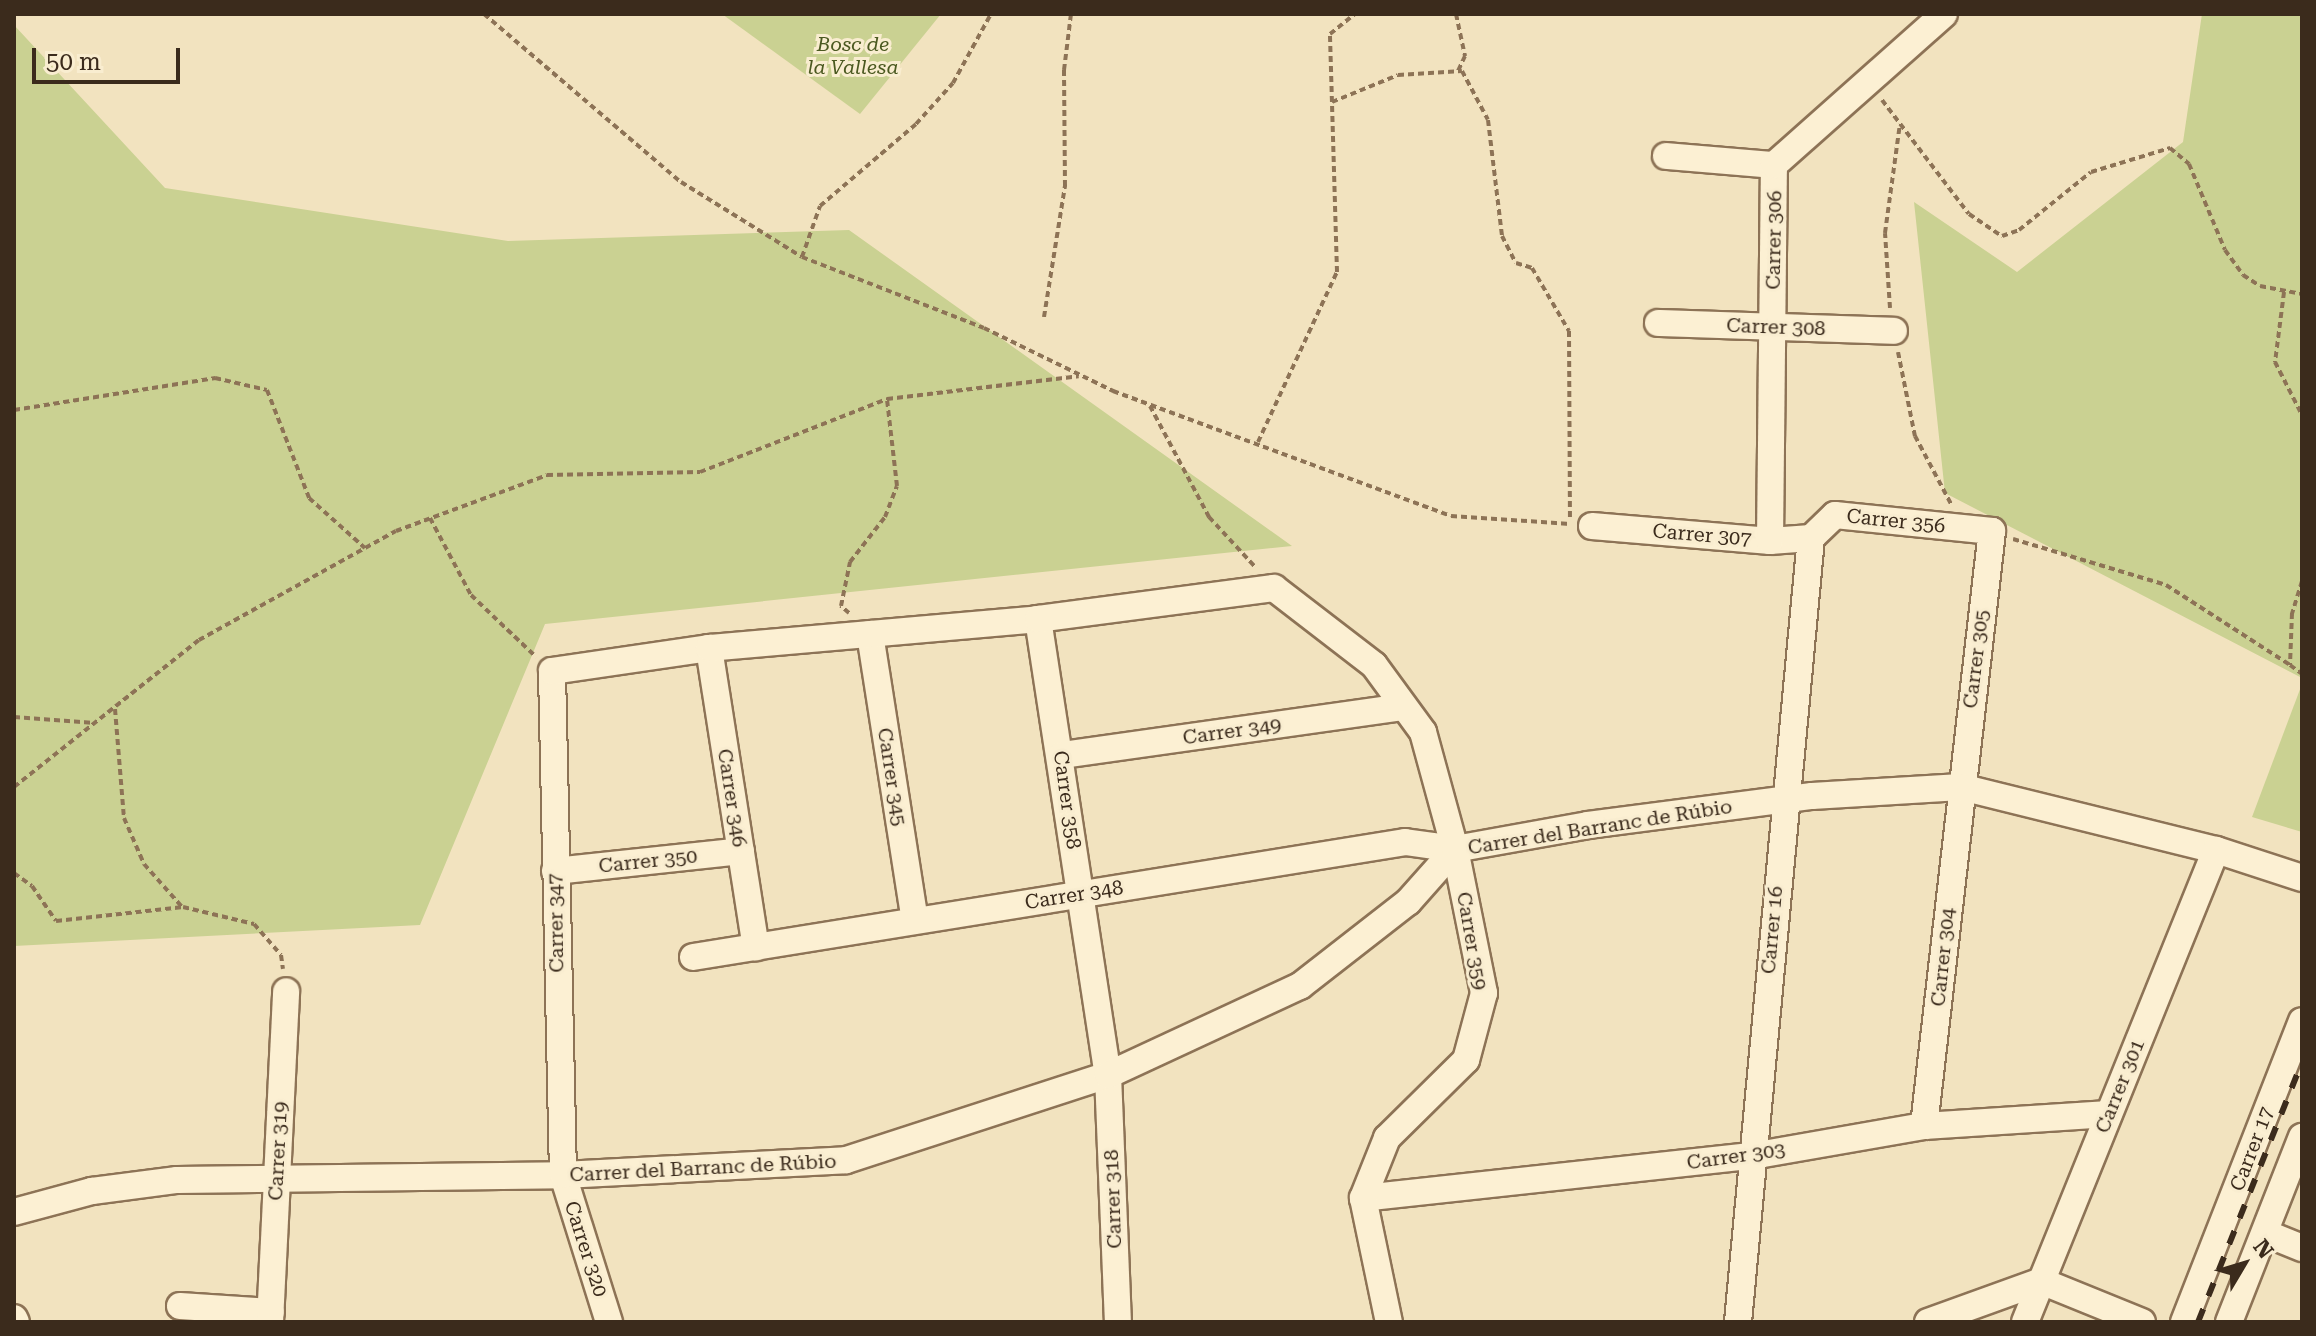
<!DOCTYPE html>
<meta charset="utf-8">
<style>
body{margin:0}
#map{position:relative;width:2316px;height:1336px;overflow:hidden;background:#f2e3bf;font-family:"Roboto Serif",serif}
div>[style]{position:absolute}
.green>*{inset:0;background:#cad192}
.path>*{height:4px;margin-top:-2px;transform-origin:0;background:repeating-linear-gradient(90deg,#8d7356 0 6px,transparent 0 10px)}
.roads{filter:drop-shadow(2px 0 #8d7356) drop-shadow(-2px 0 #8d7356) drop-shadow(0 2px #8d7356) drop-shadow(0 -2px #8d7356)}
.minor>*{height:26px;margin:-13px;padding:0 13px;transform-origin:13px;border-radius:13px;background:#fcf0d3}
.rail>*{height:6px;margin-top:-3px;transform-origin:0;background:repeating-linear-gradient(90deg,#3b2b1c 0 14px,transparent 0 28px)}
span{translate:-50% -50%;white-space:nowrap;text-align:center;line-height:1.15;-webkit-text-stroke:6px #f9edd0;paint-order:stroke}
.park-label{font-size:20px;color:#4b5920;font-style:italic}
.street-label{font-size:20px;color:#3b2b1c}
.frame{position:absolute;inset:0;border:16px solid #3b2b1c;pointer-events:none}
.north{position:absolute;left:2204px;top:1224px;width:80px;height:80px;-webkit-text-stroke:6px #f9edd0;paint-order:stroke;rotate:52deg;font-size:22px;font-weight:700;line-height:32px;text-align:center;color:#3b2b1c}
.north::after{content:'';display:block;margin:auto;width:28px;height:36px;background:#3b2b1c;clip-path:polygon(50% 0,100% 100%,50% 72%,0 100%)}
.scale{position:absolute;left:32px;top:48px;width:148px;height:36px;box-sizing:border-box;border:4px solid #3b2b1c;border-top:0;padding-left:10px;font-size:24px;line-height:28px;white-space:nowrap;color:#3b2b1c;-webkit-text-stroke:6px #f9edd0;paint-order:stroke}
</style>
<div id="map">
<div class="green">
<div style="clip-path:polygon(722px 14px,941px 14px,860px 114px)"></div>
<div style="clip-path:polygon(2202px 14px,2302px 14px,2302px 678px,1945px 493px,1914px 202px,2017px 272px,2183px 142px)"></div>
<div style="clip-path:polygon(14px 25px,165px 188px,508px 241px,849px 230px,1292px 546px,545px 624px,420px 925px,14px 946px)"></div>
<div style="clip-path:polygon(2302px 684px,2302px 832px,2252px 817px)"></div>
</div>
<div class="path">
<div style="left:484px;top:14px;width:259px;rotate:40.5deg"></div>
<div style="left:681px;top:182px;width:142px;rotate:31.8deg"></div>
<div style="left:802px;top:257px;width:195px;rotate:21.3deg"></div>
<div style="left:984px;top:328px;width:144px;rotate:26deg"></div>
<div style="left:1113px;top:391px;width:360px;rotate:20.3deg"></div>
<div style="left:1451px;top:516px;width:119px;rotate:3.8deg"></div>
<div style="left:1456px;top:14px;width:43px;rotate:77.9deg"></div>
<div style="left:1465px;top:56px;width:17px;rotate:115deg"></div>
<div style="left:1882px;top:100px;width:143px;rotate:52.7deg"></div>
<div style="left:1969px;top:214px;width:40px;rotate:34deg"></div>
<div style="left:2002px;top:236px;width:18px;rotate:-19deg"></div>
<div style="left:2019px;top:230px;width:92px;rotate:-38.9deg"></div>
<div style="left:2091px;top:172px;width:83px;rotate:-16.9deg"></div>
<div style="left:2170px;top:148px;width:25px;rotate:40deg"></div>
<div style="left:2189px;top:164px;width:93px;rotate:67.3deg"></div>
<div style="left:2225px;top:250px;width:31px;rotate:54deg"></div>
<div style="left:2243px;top:275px;width:20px;rotate:33deg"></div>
<div style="left:2260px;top:286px;width:43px;rotate:10.8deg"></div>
<div style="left:1332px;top:102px;width:71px;rotate:-22.2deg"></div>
<div style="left:1398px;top:75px;width:64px;rotate:-3.6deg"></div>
<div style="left:1462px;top:71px;width:55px;rotate:62deg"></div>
<div style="left:1488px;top:120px;width:117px;rotate:83.1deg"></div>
<div style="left:1502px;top:236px;width:30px;rotate:63deg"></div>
<div style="left:1516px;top:263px;width:17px;rotate:17deg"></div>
<div style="left:1532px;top:268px;width:73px;rotate:59.6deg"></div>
<div style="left:1569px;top:331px;width:187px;rotate:89.7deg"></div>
<div style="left:802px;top:257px;width:54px;rotate:-70.6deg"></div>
<div style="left:820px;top:206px;width:126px;rotate:-40.5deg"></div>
<div style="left:916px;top:124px;width:55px;rotate:-47.9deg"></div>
<div style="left:953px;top:83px;width:79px;rotate:-61.2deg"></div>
<div style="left:2284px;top:292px;width:71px;rotate:97.3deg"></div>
<div style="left:2275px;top:362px;width:59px;rotate:63deg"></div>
<div style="left:1890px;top:308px;width:75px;rotate:-93.8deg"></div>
<div style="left:1885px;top:233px;width:110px;rotate:-82.2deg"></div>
<div style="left:1044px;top:317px;width:133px;rotate:-80.9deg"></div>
<div style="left:1065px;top:186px;width:116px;rotate:-90.5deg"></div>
<div style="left:1064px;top:70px;width:56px;rotate:-82.9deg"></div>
<div style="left:1898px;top:352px;width:86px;rotate:78.6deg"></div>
<div style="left:1915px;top:436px;width:77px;rotate:62.1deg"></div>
<div style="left:1150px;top:406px;width:126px;rotate:62deg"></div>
<div style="left:1209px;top:517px;width:69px;rotate:47.3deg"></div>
<div style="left:14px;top:410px;width:204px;rotate:-9deg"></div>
<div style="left:215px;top:378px;width:53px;rotate:13deg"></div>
<div style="left:267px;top:390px;width:116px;rotate:68.7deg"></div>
<div style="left:309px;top:498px;width:75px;rotate:41.8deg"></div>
<div style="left:1258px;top:442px;width:187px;rotate:-65.1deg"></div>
<div style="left:1337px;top:272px;width:238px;rotate:-91.7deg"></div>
<div style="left:1330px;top:34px;width:32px;rotate:-39deg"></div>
<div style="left:430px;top:518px;width:87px;rotate:62deg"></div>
<div style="left:471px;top:595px;width:90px;rotate:43.6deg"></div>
<div style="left:2013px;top:539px;width:160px;rotate:16.7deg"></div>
<div style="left:2166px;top:585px;width:148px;rotate:32.8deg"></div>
<div style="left:2302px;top:581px;width:34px;rotate:107deg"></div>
<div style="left:2292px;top:613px;width:52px;rotate:92.2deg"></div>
<div style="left:2290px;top:665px;width:15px;rotate:37deg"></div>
<div style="left:849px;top:613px;width:11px;rotate:-139deg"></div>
<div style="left:841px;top:606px;width:45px;rotate:-78.4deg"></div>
<div style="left:850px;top:562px;width:57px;rotate:-52.1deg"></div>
<div style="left:885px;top:517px;width:33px;rotate:-69deg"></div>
<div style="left:897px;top:486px;width:88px;rotate:-96.6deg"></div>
<div style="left:115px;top:709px;width:109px;rotate:85.3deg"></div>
<div style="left:124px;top:818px;width:50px;rotate:66.5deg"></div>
<div style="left:144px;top:864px;width:57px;rotate:48.5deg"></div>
<div style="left:14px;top:717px;width:81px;rotate:4.2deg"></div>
<div style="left:14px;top:787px;width:236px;rotate:-38.5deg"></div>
<div style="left:199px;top:640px;width:225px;rotate:-29deg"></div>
<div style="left:396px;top:531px;width:161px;rotate:-20.3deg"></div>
<div style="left:547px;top:475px;width:153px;rotate:-1.1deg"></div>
<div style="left:700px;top:472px;width:201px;rotate:-21.3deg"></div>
<div style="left:887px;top:399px;width:193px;rotate:-6.8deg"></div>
<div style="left:14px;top:873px;width:22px;rotate:36deg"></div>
<div style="left:32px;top:886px;width:42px;rotate:55.6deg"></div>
<div style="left:56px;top:921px;width:128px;rotate:-6.3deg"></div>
<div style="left:183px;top:907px;width:73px;rotate:13.5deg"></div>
<div style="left:254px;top:924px;width:41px;rotate:48.9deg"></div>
<div style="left:281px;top:955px;width:14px;rotate:82deg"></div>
</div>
<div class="roads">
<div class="minor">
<div style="left:1666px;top:156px;width:108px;rotate:4.8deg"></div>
<div style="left:1658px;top:323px;width:236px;rotate:1.9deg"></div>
<div style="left:1592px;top:526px;width:179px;rotate:4.8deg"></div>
<div style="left:1770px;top:541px;width:41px;rotate:-4.2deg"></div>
<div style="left:1811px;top:538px;width:33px;rotate:-44deg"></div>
<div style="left:1835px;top:515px;width:158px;rotate:5.8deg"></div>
<div style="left:1992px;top:531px;width:599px;rotate:96.52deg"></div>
<div style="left:1770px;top:541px;width:376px;rotate:-89.4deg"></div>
<div style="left:1774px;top:165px;width:227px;rotate:-41.6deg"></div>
<div style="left:1038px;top:619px;width:461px;rotate:81.3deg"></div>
<div style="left:1108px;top:1075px;width:247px;rotate:87.7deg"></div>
<div style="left:870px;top:634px;width:290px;rotate:81.1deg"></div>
<div style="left:709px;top:648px;width:303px;rotate:81.1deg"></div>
<div style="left:1062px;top:755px;width:343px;rotate:-8deg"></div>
<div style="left:555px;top:871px;width:187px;rotate:-6.1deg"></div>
<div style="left:693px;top:957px;width:721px;rotate:-9.17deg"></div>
<div style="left:1405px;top:842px;width:50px;rotate:8deg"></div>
<div style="left:1363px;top:1198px;width:391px;rotate:-6.2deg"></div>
<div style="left:1752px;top:1156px;width:175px;rotate:-9.9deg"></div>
<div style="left:1924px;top:1126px;width:185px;rotate:-3.7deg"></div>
<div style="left:14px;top:1212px;width:81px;rotate:-15.1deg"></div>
<div style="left:92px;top:1191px;width:86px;rotate:-7.4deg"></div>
<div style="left:177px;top:1180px;width:386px;rotate:-0.7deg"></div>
<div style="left:563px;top:1175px;width:283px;rotate:-3deg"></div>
<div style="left:846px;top:1160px;width:275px;rotate:-18deg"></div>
<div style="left:1108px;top:1075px;width:212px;rotate:-24.9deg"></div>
<div style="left:1300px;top:986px;width:137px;rotate:-37.9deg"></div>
<div style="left:1408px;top:902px;width:71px;rotate:-48.4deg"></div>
<div style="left:1455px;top:849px;width:135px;rotate:-10.2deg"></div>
<div style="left:1588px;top:825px;width:226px;rotate:-7.4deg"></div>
<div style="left:1812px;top:796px;width:149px;rotate:-3.5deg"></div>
<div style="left:1961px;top:787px;width:263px;rotate:13.9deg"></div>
<div style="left:2216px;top:850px;width:90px;rotate:18deg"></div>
<div style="left:2265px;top:1233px;width:40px;rotate:22deg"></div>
<div style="left:180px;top:1306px;width:91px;rotate:3.8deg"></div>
<div style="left:14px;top:1318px;width:4px;rotate:63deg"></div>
<div style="left:270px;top:1322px;width:331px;rotate:-87.2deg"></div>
<div style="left:609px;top:1322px;width:154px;rotate:-107.4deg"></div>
<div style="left:563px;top:1175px;width:504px;rotate:-91.25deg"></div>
<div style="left:552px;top:671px;width:159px;rotate:-8.3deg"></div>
<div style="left:709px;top:648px;width:330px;rotate:-5deg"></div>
<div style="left:1038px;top:619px;width:238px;rotate:-7.5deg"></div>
<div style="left:1274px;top:588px;width:126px;rotate:37.6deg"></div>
<div style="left:1374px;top:665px;width:83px;rotate:53.8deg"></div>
<div style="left:1423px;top:732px;width:121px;rotate:74.7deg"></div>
<div style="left:1455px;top:849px;width:147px;rotate:78.6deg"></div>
<div style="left:1484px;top:993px;width:69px;rotate:105deg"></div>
<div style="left:1466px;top:1060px;width:111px;rotate:135.4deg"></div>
<div style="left:1387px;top:1138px;width:65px;rotate:111.8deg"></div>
<div style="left:1363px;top:1198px;width:127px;rotate:78.2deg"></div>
<div style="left:1738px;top:1322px;width:787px;rotate:-84.68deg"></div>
<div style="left:1928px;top:1322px;width:120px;rotate:-19.9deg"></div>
<div style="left:2041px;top:1281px;width:109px;rotate:22.1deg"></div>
<div style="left:2025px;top:1322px;width:509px;rotate:-67.97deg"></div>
<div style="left:2184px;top:1322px;width:323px;rotate:-68.6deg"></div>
<div style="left:2229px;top:1322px;width:199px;rotate:-68.5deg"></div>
</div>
</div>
<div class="rail">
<div style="left:2198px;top:1322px;width:280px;rotate:-68.2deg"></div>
</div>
<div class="park-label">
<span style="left:853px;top:56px">Bosc de<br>la Vallesa</span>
</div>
<div class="street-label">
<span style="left:1774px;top:240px;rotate:-89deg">Carrer 306</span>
<span style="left:1776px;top:327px;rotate:2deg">Carrer 308</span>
<span style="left:1896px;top:521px;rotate:6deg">Carrer 356</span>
<span style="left:1702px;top:535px;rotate:5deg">Carrer 307</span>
<span style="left:1976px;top:659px;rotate:-83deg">Carrer 305</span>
<span style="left:1232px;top:731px;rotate:-8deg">Carrer 349</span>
<span style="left:892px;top:777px;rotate:81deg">Carrer 345</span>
<span style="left:732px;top:798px;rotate:81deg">Carrer 346</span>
<span style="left:1067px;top:800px;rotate:82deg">Carrer 358</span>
<span style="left:1600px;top:827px;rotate:-9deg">Carrer del Barranc de Rúbio</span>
<span style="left:648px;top:861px;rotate:-6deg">Carrer 350</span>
<span style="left:1074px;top:895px;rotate:-9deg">Carrer 348</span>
<span style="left:556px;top:923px;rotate:-91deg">Carrer 347</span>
<span style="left:1772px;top:930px;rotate:-85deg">Carrer 16</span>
<span style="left:1472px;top:941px;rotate:80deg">Carrer 359</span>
<span style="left:1943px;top:957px;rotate:-84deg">Carrer 304</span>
<span style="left:2120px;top:1086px;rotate:-68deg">Carrer 301</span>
<span style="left:2252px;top:1149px;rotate:-69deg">Carrer 17</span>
<span style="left:278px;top:1151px;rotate:-87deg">Carrer 319</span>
<span style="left:1736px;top:1156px;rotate:-8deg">Carrer 303</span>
<span style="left:703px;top:1168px;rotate:-3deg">Carrer del Barranc de Rúbio</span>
<span style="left:1113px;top:1199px;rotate:-92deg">Carrer 318</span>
<span style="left:586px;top:1249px;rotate:72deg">Carrer 320</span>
</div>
<div class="frame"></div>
<div class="north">N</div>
<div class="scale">50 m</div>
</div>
